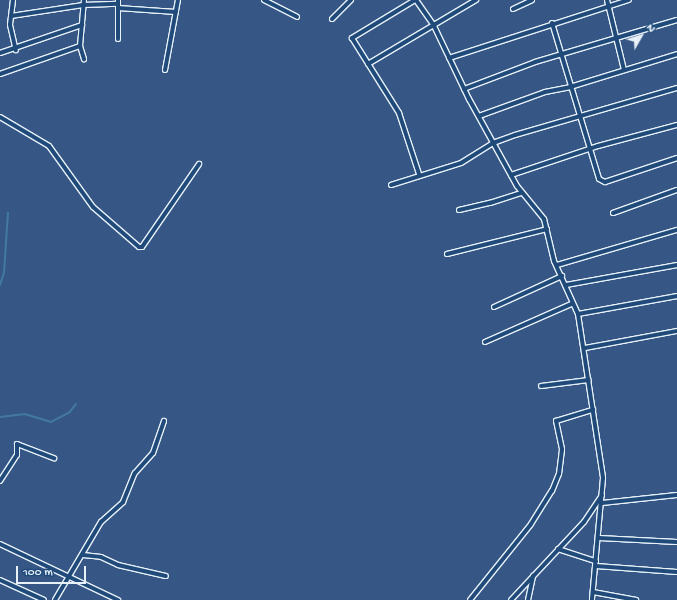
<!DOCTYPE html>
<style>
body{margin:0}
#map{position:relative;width:677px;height:600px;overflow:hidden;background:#365785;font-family:"Gochi Hand",sans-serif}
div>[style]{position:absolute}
.stream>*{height:1.5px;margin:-0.75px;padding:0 0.75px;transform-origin:0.75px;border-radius:0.75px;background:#43799f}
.roads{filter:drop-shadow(1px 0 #e8f1f8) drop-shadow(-1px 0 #e8f1f8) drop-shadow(0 1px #e8f1f8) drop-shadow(0 -1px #e8f1f8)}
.street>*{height:4px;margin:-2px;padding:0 2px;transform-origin:2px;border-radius:2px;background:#1f4a7a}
span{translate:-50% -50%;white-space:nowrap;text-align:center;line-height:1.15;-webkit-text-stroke:3px #1f4a7a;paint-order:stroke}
.north{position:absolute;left:621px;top:16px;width:40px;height:40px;-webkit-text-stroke:3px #1f4a7a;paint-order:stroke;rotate:51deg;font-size:11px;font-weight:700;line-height:16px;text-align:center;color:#e8f1f8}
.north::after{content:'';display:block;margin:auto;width:14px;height:18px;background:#e8f1f8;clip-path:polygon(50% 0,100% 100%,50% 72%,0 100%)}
.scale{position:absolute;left:16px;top:566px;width:70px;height:18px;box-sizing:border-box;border:2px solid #e8f1f8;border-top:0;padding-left:5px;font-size:12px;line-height:14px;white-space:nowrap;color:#e8f1f8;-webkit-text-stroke:3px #1f4a7a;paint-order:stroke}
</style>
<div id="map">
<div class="stream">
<div style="left:0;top:285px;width:13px;rotate:-72deg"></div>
<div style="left:4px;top:273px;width:60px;rotate:-86.2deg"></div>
<div style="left:0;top:417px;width:25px;rotate:-7deg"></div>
<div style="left:25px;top:414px;width:27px;rotate:17deg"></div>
<div style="left:51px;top:422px;width:20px;rotate:-27deg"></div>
<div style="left:69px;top:413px;width:11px;rotate:-52deg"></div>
</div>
<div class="roads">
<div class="street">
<div style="left:13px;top:0;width:25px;rotate:97deg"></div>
<div style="left:10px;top:25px;width:26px;rotate:77deg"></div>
<div style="left:84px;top:0;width:46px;rotate:95deg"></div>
<div style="left:80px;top:46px;width:14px;rotate:73deg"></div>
<div style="left:264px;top:0;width:37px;rotate:27deg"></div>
<div style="left:415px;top:0;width:74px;rotate:148.9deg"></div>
<div style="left:352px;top:38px;width:89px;rotate:57.9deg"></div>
<div style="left:399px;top:113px;width:64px;rotate:71.8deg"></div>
<div style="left:416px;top:0;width:32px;rotate:55deg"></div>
<div style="left:434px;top:26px;width:81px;rotate:64.4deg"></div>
<div style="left:469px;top:99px;width:99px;rotate:61.1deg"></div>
<div style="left:517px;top:186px;width:43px;rotate:50.7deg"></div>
<div style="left:544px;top:219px;width:43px;rotate:76.6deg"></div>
<div style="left:554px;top:261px;width:58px;rotate:65.6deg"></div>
<div style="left:578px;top:314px;width:166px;rotate:81.3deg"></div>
<div style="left:603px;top:478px;width:122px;rotate:95.2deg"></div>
<div style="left:607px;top:0;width:72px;rotate:76.3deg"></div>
<div style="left:118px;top:8px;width:58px;rotate:3.9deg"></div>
<div style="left:513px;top:9px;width:21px;rotate:-25deg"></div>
<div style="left:11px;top:16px;width:73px;rotate:-8.7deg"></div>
<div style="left:83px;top:5px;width:35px;rotate:-2deg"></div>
<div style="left:332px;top:19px;width:27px;rotate:-45deg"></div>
<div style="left:552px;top:23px;width:163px;rotate:73.2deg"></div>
<div style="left:599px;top:179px;width:7px;rotate:27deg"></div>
<div style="left:605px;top:182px;width:76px;rotate:-18.4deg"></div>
<div style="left:118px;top:39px;width:39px;rotate:-90deg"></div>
<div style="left:0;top:53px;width:87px;rotate:-18.9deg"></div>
<div style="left:449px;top:58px;width:189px;rotate:-17.9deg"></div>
<div style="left:368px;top:64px;width:126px;rotate:-30.7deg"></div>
<div style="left:165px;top:70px;width:71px;rotate:-79.5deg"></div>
<div style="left:0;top:74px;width:85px;rotate:-19.3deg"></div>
<div style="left:464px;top:89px;width:76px;rotate:-20.8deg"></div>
<div style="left:535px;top:62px;width:148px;rotate:-16.5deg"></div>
<div style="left:479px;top:116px;width:70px;rotate:-20deg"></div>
<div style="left:545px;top:92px;width:25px;rotate:-11deg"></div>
<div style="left:570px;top:87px;width:112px;rotate:-17.1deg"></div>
<div style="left:0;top:117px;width:57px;rotate:30.6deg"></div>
<div style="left:49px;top:146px;width:75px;rotate:54.2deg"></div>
<div style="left:93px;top:207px;width:61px;rotate:41deg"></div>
<div style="left:139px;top:247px;width:3px"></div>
<div style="left:142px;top:247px;width:101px;rotate:-55.5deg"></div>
<div style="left:511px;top:175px;width:92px;rotate:-18.4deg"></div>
<div style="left:598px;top:146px;width:82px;rotate:-14.9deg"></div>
<div style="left:391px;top:185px;width:73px;rotate:-17.4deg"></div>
<div style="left:461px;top:163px;width:38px;rotate:-32deg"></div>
<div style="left:493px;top:143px;width:23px;rotate:-20deg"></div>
<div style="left:515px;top:135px;width:169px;rotate:-16.2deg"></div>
<div style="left:459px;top:210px;width:32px;rotate:-13deg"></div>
<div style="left:490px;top:203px;width:33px;rotate:-18deg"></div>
<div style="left:613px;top:213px;width:68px;rotate:-19.8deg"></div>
<div style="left:447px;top:254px;width:103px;rotate:-14deg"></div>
<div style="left:557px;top:265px;width:125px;rotate:-16.3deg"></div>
<div style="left:566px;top:285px;width:113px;rotate:-10.2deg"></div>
<div style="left:494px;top:307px;width:75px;rotate:-24.5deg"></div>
<div style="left:578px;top:314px;width:101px;rotate:-10.3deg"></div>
<div style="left:485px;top:342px;width:94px;rotate:-23.8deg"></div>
<div style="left:585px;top:348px;width:94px;rotate:-10.5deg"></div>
<div style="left:541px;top:386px;width:48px;rotate:-7.1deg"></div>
<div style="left:0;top:481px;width:31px;rotate:-57deg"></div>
<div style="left:17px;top:455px;width:11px;rotate:-90deg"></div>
<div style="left:17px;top:444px;width:40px;rotate:21deg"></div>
<div style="left:602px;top:503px;width:75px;rotate:-6.1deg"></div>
<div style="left:599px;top:538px;width:78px;rotate:2.9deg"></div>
<div style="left:0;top:544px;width:131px;rotate:25.4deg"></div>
<div style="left:558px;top:549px;width:40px;rotate:18deg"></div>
<div style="left:83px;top:555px;width:18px;rotate:6deg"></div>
<div style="left:101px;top:557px;width:19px;rotate:25deg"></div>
<div style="left:118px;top:565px;width:49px;rotate:12.9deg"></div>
<div style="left:596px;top:566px;width:81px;rotate:4.2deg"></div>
<div style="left:0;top:580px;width:48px;rotate:24.4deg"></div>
<div style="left:593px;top:592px;width:44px;rotate:10.5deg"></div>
<div style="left:55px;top:600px;width:91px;rotate:-59.5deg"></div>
<div style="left:101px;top:522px;width:30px;rotate:-42deg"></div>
<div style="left:123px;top:502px;width:31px;rotate:-68deg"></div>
<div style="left:135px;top:473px;width:27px;rotate:-48deg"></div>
<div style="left:153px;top:453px;width:34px;rotate:-71deg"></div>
<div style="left:470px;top:600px;width:97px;rotate:-51.2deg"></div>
<div style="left:531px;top:524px;width:39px;rotate:-58deg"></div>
<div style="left:552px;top:491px;width:18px;rotate:-68deg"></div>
<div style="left:559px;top:474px;width:25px;rotate:-83deg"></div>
<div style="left:562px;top:449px;width:29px;rotate:-102deg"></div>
<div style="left:556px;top:421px;width:39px;rotate:-17deg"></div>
<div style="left:511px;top:600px;width:107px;rotate:-46.9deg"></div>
<div style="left:584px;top:522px;width:32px;rotate:-56deg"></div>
<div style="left:528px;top:600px;width:25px;rotate:-78deg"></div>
</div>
</div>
<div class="north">N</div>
<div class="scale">100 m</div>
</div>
